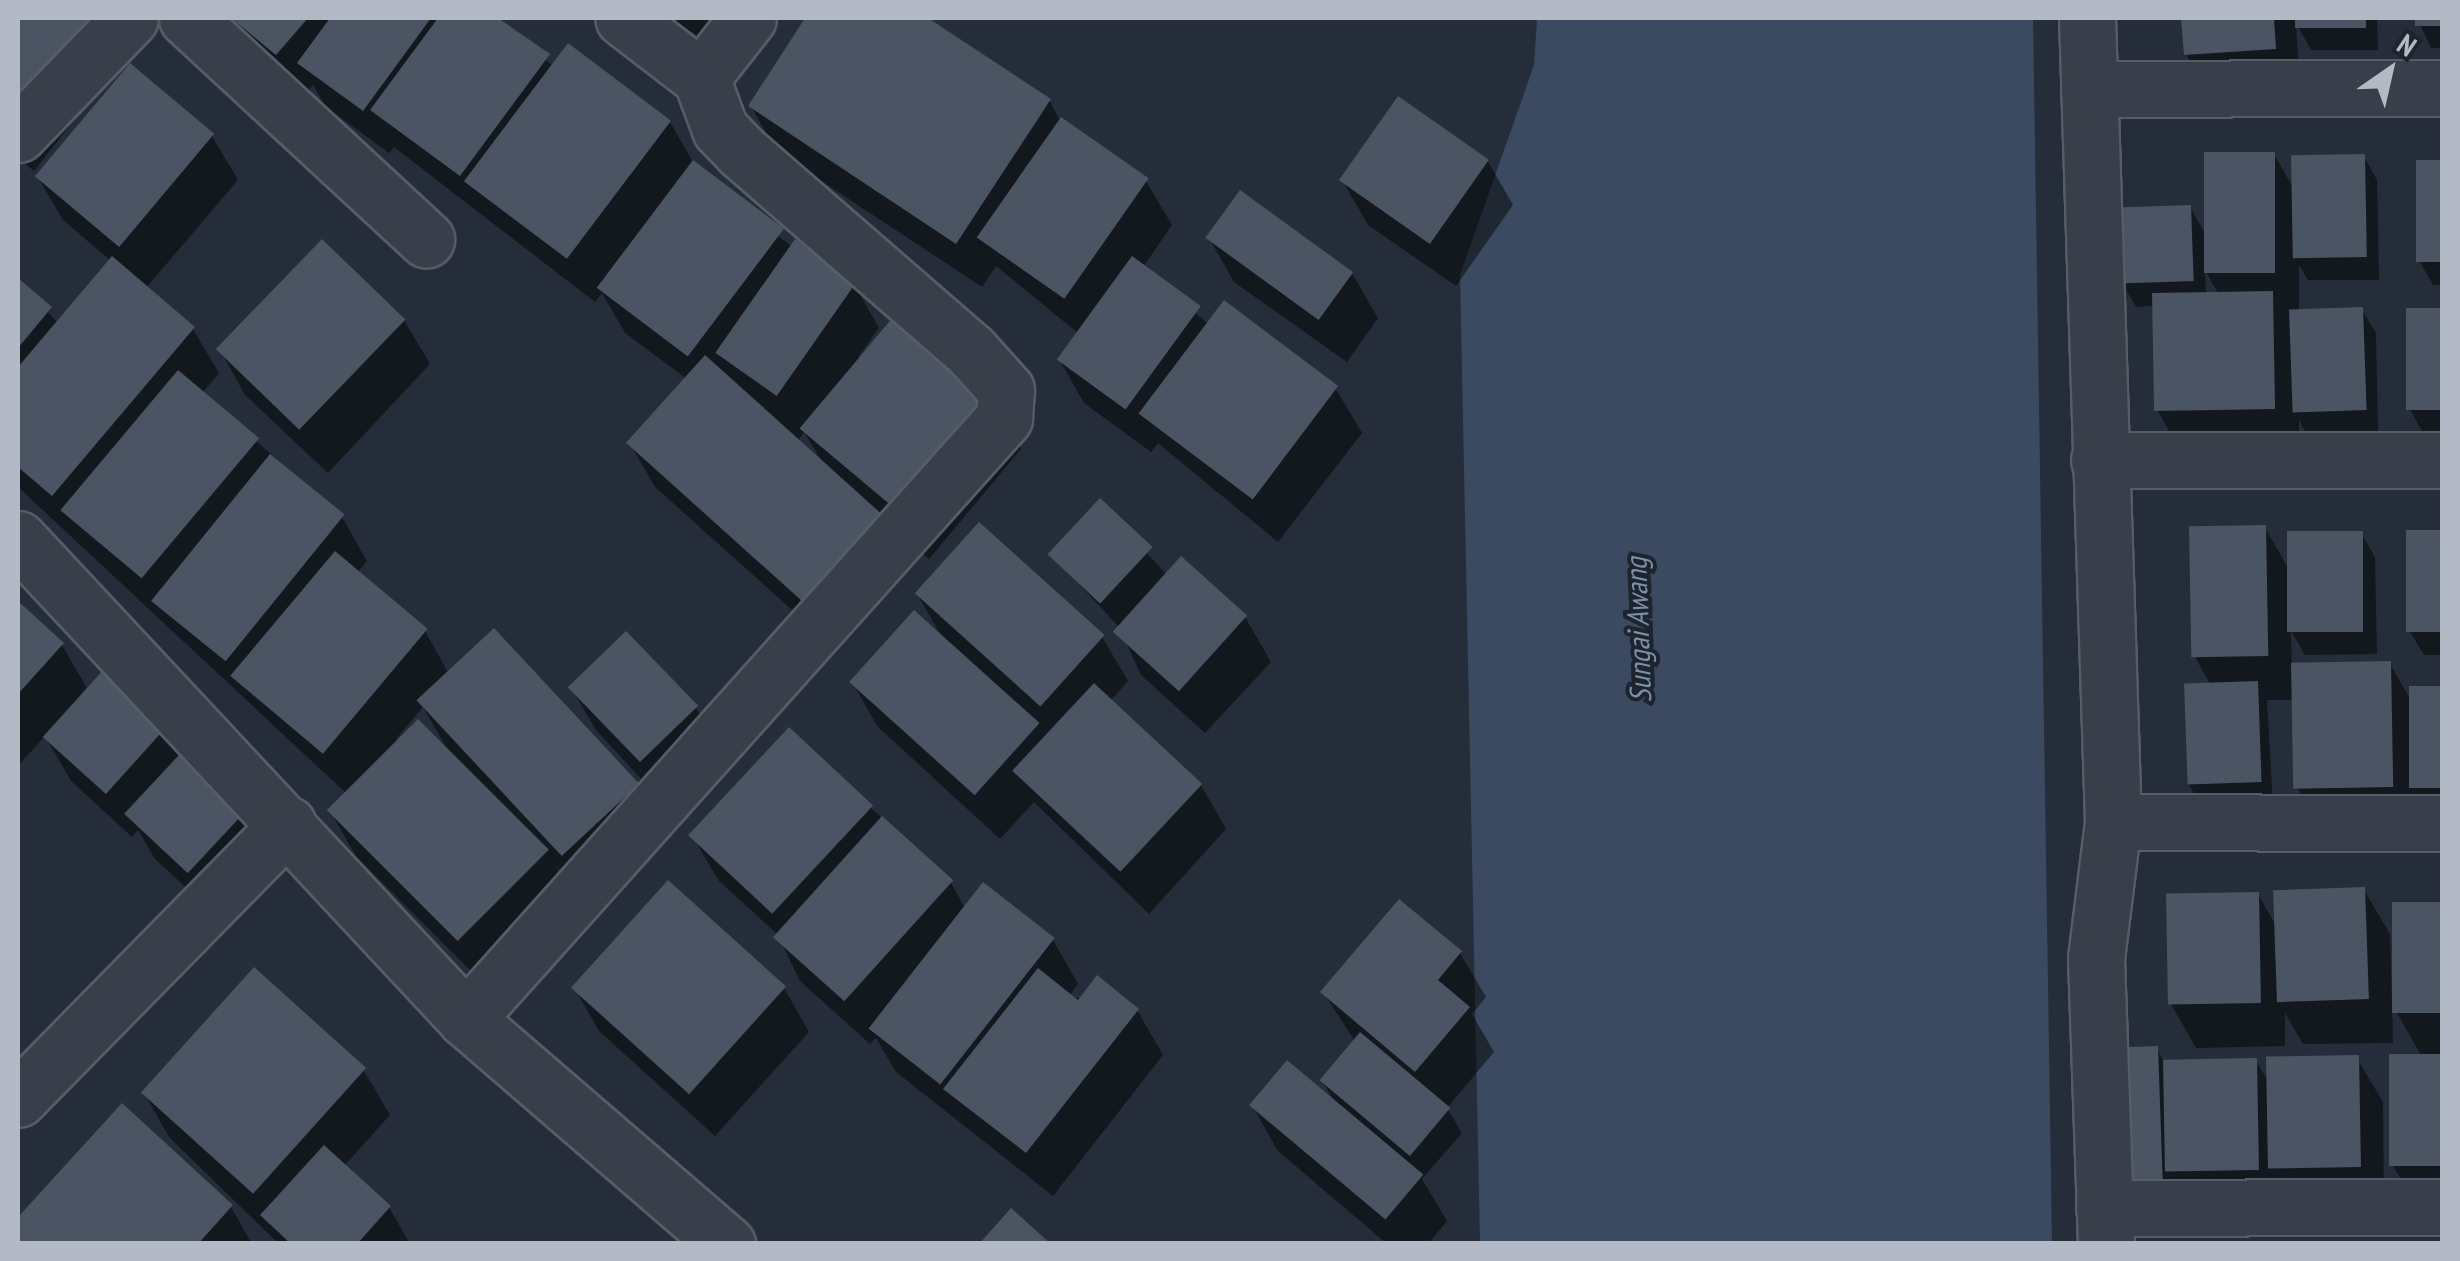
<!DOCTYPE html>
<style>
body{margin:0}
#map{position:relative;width:2460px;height:1261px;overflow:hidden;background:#242d39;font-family:"PT Sans Narrow",sans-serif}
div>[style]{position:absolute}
.water>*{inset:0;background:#3b4a61}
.shadow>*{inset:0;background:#0007}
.building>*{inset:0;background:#4b5463;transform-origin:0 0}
.roads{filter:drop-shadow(2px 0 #565d67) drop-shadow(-2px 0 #565d67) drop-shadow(0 2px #565d67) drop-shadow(0 -2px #565d67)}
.minor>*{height:55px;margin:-27.5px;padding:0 27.5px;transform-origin:27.5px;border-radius:27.5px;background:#383f4a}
span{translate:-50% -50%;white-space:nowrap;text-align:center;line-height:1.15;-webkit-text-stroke:8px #1d242e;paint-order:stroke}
.water-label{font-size:30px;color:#7d90aa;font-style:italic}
.frame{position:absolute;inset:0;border:20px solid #b3bac5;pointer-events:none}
.north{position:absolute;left:2340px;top:20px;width:100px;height:100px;-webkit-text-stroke:8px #1d242e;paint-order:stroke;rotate:34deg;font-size:28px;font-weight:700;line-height:40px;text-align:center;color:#b3bac5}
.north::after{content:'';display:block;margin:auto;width:35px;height:45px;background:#b3bac5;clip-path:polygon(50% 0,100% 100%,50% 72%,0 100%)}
</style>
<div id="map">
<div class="water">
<div style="clip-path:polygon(1537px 18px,2033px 18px,2052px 1243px,1480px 1243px,1460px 275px,1534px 65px)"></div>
</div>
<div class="shadow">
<div style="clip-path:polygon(18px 18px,129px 18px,140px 36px,34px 171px,18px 158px)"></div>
<div style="clip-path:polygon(evenodd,212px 18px,494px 18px,554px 67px,670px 122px,695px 166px,792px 247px,854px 284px,879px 328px,858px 357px,996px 404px,1021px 449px,929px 559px,885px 522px,830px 644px,655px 487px,629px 442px,687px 379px,625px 333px,602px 293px,595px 302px,394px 147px,389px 153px,326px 107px,313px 85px,302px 98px,212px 18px,804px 432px,821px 460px,798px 441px,804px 432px)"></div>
<div style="clip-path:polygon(670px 18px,765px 18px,736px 61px)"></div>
<div style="clip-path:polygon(808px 18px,923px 18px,1049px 100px,1060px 120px,1146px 181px,1172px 225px,1143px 267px,1208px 324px,1336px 389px,1362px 433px,1278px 542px,1158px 443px,1151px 452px,1084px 403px,1059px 359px,1078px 333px,996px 266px,982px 287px,776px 151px,751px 106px)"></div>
<div style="clip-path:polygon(2184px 18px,2377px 18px,2378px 50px,2311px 50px,2296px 23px,2300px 93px,2212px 99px,2186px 54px)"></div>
<div style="clip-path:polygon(2417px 18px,2442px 18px,2442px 48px,2431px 48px)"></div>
<div style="clip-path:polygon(evenodd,212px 136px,238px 180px,146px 288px,193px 329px,219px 373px,202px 393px,342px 517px,367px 561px,357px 573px,425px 631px,449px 674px,638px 784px,663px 829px,589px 898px,555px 865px,573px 896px,484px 984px,356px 856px,330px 811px,347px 794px,18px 487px,18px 281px,58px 323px,111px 261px,63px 220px,37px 176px,212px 136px,423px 707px,449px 752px,396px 739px,423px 707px)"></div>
<div style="clip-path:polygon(evenodd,2274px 154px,2294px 189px,2364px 157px,2377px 180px,2379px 280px,2308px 280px,2299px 265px,2299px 311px,2362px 310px,2376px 333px,2378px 433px,2306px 433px,2299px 420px,2299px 452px,2182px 454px,2157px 409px,2155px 306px,2136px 307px,2123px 284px,2190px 207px,2206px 235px,2274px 154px,2205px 270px,2213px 285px,2219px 294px,2206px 294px,2205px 270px)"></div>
<div style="clip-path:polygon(1487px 160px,1513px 205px,1456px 286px,1368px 225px,1342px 180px)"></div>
<div style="clip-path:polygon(2442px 162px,2442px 285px,2433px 285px,2420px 262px,2418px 163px)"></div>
<div style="clip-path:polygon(1209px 238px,1352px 273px,1378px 318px,1347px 362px,1234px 282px)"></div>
<div style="clip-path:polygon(2442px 310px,2442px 432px,2423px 433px,2410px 409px,2409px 311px)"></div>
<div style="clip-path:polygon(404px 320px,430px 364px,328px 473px,245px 395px,220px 350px)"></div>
<div style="clip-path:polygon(1100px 502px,1167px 575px,1245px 617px,1271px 662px,1205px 733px,1141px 675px,1119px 627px,1052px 555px)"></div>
<div style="clip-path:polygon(2265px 528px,2291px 573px,2361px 533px,2375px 557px,2377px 654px,2305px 655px,2291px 631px,2292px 664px,2390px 664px,2412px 702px,2412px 689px,2442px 689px,2442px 811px,2427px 811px,2417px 795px,2417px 831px,2322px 832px,2297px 787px,2295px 700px,2267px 700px,2273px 805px,2201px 807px,2188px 783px,2210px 684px,2195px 657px)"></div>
<div style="clip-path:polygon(2409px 533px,2442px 533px,2442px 655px,2424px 655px,2410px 632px)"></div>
<div style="clip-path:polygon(917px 594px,1102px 637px,1128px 681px,1110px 701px,1201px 785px,1226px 829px,1149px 914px,1034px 802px,1000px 839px,878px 727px,852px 682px,942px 637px)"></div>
<div style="clip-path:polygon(18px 604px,62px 645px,88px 690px,106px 671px,281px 844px,216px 915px,155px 859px,138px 830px,132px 837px,71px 781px,45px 736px,18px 766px)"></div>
<div style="clip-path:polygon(570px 686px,696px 708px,722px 752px,666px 806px,596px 730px)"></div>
<div style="clip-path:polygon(789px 731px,951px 883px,965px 908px,1053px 940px,1078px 984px,1069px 996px,1137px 1010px,1163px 1055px,1053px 1196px,896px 1072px,876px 1038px,870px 1044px,800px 981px,777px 934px,719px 881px,693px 837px)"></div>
<div style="clip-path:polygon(2364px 890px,2390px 934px,2393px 1043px,2303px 1044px,2285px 1013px,2285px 1046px,2196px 1048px,2171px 1004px,2258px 894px,2276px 926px)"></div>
<div style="clip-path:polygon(1400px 903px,1460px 953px,1486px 997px,1472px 1014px,1494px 1052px,1447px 1108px,1462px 1133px,1422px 1179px,1447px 1221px,1428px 1244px,1387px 1244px,1278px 1151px,1253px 1107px,1335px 1103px,1322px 1080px,1355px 1041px,1323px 992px)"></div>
<div style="clip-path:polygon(2442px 904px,2442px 1210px,2419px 1210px,2393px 1166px,2422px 1057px,2393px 1006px,2395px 905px)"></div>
<div style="clip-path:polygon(254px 970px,364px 1071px,390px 1115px,344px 1166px,389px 1207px,410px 1244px,279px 1244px,169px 1137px,144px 1093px)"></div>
<div style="clip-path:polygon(574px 987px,784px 988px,809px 1032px,715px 1136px,599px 1031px)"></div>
<div style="clip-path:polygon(2157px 1049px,2164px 1062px,2256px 1061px,2269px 1083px,2357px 1058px,2383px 1102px,2384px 1211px,2194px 1214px,2174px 1180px,2175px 1205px,2123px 1207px)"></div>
<div style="clip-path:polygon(122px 1107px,231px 1207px,252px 1244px,18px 1244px,18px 1221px)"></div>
</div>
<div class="building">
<div style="clip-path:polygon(18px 18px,95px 18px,18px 116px)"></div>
<div style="clip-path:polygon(231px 18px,308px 18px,276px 55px)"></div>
<div style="clip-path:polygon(330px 18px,431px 18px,363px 111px,297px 63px)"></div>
<div style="clip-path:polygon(438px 18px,498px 18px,550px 54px,460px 176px,370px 110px)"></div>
<div style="clip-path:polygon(805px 18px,928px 18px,1051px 99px,956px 244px,748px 106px)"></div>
<div style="clip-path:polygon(2181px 18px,2274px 18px,2276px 49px,2184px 55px)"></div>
<div style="left:2295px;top:18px;width:71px;height:10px"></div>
<div style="left:2415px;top:18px;width:27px;height:8px"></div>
<div style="left:568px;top:43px;width:129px;height:173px;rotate:37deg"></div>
<div style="left:130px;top:63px;width:110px;height:148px;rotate:40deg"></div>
<div style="left:1398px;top:96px;width:111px;height:103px;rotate:35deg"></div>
<div style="left:1061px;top:117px;width:107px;height:147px;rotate:35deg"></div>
<div style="left:2204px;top:152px;width:71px;height:121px"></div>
<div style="left:2365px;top:154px;width:103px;height:74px;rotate:89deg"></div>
<div style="left:693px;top:160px;width:114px;height:160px;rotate:37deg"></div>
<div style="left:2416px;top:160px;width:26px;height:102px"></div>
<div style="left:1240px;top:190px;width:140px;height:59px;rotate:36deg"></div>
<div style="left:2191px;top:205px;width:76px;height:74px;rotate:88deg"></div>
<div style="left:322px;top:239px;width:116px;height:153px;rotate:44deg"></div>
<div style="left:795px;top:239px;width:75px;height:139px;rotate:35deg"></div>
<div style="clip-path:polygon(112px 256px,195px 327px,52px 496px,18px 467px,18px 367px)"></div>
<div style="left:1132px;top:256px;width:85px;height:128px;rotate:36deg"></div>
<div style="clip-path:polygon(18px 278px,52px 307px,18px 348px)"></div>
<div style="left:2273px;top:291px;width:118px;height:121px;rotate:89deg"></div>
<div style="left:1224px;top:300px;width:143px;height:142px;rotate:37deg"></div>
<div style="left:2363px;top:307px;width:103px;height:74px;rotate:88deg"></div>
<div style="left:2406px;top:308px;width:36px;height:102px"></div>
<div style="left:894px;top:316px;width:136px;height:147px;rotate:40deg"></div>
<div style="left:705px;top:355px;width:239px;height:118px;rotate:42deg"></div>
<div style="left:178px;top:370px;width:106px;height:183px;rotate:40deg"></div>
<div style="left:270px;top:454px;width:96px;height:189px;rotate:39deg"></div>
<div style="left:1100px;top:498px;width:72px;height:77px;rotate:43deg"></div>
<div style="left:979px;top:522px;width:169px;height:96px;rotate:42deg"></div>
<div style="left:2266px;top:525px;width:131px;height:77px;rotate:89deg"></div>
<div style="left:2406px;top:530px;width:36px;height:102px"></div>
<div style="left:2287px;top:531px;width:76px;height:101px"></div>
<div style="left:335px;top:551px;width:121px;height:163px;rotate:40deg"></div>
<div style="left:1181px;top:556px;width:89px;height:102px;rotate:42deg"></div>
<div style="clip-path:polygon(18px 601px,64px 643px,18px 694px)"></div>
<div style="left:914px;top:610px;width:169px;height:97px;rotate:42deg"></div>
<div style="left:494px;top:628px;width:213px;height:106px;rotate:47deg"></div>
<div style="left:626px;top:631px;width:104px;height:81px;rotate:46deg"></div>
<div style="left:2391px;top:661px;width:126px;height:100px;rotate:89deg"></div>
<div style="left:105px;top:668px;width:85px;height:93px;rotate:42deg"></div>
<div style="left:2258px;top:681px;width:101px;height:74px;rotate:88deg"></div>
<div style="left:1094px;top:683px;width:148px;height:120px;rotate:43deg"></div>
<div style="left:2442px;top:686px;width:102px;height:33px;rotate:90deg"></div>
<div style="left:418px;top:719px;width:185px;height:129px;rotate:45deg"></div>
<div style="left:789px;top:727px;width:115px;height:148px;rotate:43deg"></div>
<div style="left:193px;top:740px;width:87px;height:101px;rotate:43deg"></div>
<div style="left:882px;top:816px;width:96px;height:163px;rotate:42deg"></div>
<div style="left:668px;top:880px;width:159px;height:145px;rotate:42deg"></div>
<div style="left:983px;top:882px;width:91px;height:186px;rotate:38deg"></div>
<div style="left:2365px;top:887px;width:112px;height:92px;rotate:88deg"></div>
<div style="left:2259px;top:892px;width:111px;height:93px;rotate:89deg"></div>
<div style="clip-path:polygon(1399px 899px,1462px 951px,1438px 980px,1470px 1007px,1415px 1072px,1320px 992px)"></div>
<div style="left:2392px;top:902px;width:50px;height:111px"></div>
<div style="left:254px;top:967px;width:151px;height:169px;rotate:42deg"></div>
<div style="clip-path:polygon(1038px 968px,1078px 1000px,1097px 975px,1139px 1009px,1026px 1153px,943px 1089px)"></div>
<div style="left:1360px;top:1032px;width:118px;height:63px;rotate:40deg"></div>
<div style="left:2158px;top:1046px;width:136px;height:57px;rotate:88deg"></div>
<div style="left:2389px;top:1054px;width:53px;height:112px"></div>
<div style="left:2359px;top:1055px;width:112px;height:93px;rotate:89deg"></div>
<div style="left:2257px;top:1058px;width:112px;height:94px;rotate:89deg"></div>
<div style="left:1287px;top:1060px;width:178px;height:59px;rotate:40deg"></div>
<div style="clip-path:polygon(122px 1103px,233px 1205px,198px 1244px,18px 1244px,18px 1217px)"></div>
<div style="clip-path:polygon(324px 1145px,391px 1206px,357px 1244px,291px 1244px,260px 1215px)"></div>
<div style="clip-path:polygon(1011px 1208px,1051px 1244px,979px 1244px)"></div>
</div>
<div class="roads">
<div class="minor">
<div style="left:187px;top:18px;width:326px;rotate:42.8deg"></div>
<div style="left:2087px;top:18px;width:804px;rotate:88.15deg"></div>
<div style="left:2113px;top:822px;width:137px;rotate:97.1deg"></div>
<div style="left:2096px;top:958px;width:286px;rotate:88deg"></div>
<div style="left:701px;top:78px;width:76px;rotate:-51.9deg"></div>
<div style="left:2089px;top:89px;width:353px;rotate:-0.2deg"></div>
<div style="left:18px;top:134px;width:161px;rotate:-46deg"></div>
<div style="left:2099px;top:460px;width:343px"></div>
<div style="left:18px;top:539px;width:657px;rotate:46.97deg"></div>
<div style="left:466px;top:1019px;width:345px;rotate:40.8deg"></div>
<div style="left:2113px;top:822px;width:329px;rotate:0.2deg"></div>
<div style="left:466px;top:1019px;width:807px;rotate:-48.17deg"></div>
<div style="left:1004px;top:418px;width:28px;rotate:-86deg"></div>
<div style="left:1006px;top:390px;width:52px;rotate:-131.9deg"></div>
<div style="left:971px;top:351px;width:305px;rotate:-139deg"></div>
<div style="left:741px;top:151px;width:30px;rotate:-134deg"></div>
<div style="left:720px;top:129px;width:54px;rotate:-110.4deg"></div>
<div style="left:701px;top:78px;width:98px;rotate:-142.4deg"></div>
<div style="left:18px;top:1099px;width:385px;rotate:-45.5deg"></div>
<div style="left:2104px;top:1208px;width:338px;rotate:-0.2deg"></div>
</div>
</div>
<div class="water-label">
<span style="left:1638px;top:630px;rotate:-92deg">Sungai Awang</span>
</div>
<div class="frame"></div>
<div class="north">N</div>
</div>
